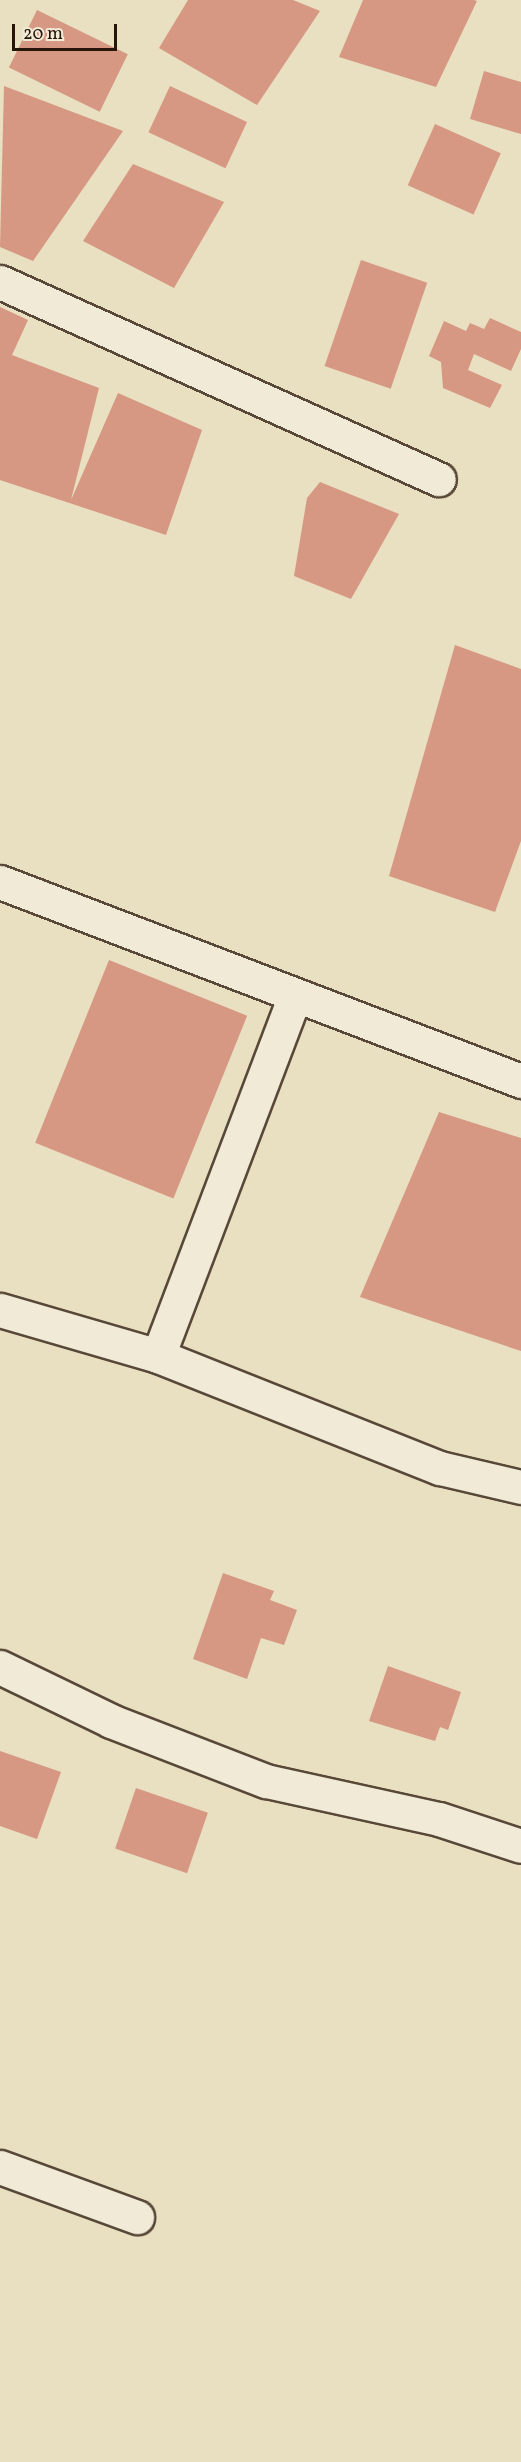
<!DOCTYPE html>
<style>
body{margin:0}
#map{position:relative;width:521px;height:2462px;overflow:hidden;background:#e9dfc1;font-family:Vollkorn,serif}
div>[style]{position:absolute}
.building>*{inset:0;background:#d69882;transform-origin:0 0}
.roads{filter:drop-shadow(2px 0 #574837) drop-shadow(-2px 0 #574837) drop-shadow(0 2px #574837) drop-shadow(0 -2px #574837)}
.minor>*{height:33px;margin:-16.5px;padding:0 16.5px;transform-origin:16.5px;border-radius:16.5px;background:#f1ead7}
span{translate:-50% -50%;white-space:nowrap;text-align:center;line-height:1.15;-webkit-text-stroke:4.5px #f1ead7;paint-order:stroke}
.scale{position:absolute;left:12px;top:24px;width:105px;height:27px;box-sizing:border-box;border:3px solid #261609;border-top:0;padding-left:8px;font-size:18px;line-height:21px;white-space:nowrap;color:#261609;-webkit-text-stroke:4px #f1ead7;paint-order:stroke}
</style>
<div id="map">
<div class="building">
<div style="clip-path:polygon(188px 0,293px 0,320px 11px,257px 105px,159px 48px)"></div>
<div style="clip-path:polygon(363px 0,474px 0,477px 1px,436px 87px,339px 57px)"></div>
<div style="left:37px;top:10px;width:101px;height:64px;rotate:26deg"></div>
<div style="clip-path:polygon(484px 71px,521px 82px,521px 134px,470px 119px)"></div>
<div style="clip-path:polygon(4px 86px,123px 131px,33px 261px,0 247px)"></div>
<div style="left:170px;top:86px;width:85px;height:51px;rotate:25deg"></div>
<div style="left:435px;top:124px;width:72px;height:67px;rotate:24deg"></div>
<div style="clip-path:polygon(133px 164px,224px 202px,174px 288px,83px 241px)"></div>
<div style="left:361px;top:260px;width:70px;height:112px;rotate:19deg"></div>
<div style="clip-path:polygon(0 307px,28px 320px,12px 355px,99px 388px,71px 500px,118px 393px,202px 430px,166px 535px,0 480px)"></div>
<div style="clip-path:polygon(490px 318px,521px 332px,521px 349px,511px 371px,474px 354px,468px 370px,502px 385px,490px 408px,443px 388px,441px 362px,429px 356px,444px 321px,466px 331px,470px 323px,484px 329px)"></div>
<div style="clip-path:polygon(320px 482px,399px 514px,351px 599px,294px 576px,307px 498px)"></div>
<div style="clip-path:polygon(455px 645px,521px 669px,521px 841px,495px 912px,389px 876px)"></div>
<div style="left:109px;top:960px;width:149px;height:197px;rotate:22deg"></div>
<div style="clip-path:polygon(439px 1112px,521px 1138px,521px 1351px,360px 1297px)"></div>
<div style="clip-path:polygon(223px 1573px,274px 1591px,270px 1600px,297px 1610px,284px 1645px,261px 1638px,247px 1679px,193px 1659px)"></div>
<div style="clip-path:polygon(388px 1666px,461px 1692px,448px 1730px,440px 1727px,435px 1741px,369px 1721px)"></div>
<div style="clip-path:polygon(0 1751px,61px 1772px,37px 1839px,0 1826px)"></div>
<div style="left:136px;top:1788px;width:76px;height:64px;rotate:19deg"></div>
</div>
<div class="roads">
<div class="minor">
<div style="left:0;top:282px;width:481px;rotate:24.2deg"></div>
<div style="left:0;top:882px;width:558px;rotate:20.9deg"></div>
<div style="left:0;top:1310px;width:165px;rotate:16.2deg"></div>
<div style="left:158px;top:1356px;width:383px;rotate:-69.2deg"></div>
<div style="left:158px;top:1356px;width:303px;rotate:21.7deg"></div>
<div style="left:440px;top:1468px;width:83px;rotate:13.2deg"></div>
<div style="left:0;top:1667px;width:123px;rotate:25.9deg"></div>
<div style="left:111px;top:1721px;width:166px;rotate:21.2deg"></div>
<div style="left:266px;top:1781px;width:177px;rotate:12.4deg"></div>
<div style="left:439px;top:1819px;width:86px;rotate:18.2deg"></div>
<div style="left:0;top:2167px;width:146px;rotate:20.1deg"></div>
</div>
</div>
<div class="scale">20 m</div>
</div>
